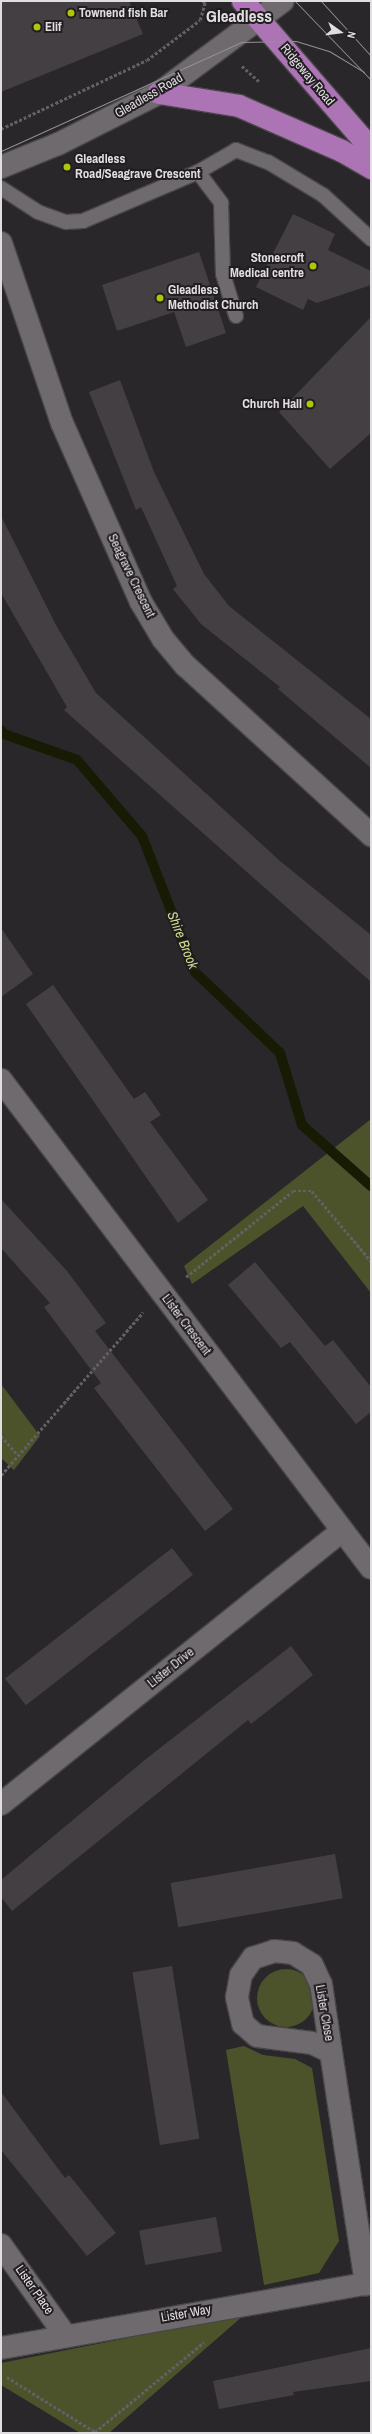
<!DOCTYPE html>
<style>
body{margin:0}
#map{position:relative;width:372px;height:2434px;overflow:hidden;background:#2a272b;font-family:"Archivo Narrow",sans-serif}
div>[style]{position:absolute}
.green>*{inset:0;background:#4c532b}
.round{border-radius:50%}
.stream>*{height:10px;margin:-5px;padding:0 5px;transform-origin:5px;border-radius:5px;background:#171b03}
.building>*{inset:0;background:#433f43;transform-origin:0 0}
.path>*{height:2.5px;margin-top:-1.25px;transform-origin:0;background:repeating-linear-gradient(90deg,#626063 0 3px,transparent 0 5px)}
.roads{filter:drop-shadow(1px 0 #484648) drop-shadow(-1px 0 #484648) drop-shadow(0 1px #484648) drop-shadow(0 -1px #484648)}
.lane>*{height:14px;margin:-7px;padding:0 7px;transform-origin:7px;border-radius:7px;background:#6e6a6e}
.street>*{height:22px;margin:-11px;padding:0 11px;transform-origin:11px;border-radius:11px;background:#6e6a6e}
.secondary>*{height:22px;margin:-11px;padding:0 11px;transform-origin:11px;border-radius:11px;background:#6e6a6e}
.highway>*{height:22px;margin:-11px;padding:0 11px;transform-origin:11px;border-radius:11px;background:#ac74b4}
.tram>*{height:1px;margin:-0.5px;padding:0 0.5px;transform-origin:0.5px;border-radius:0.5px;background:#929093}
.dots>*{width:11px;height:11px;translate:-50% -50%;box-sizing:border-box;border:2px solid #211d21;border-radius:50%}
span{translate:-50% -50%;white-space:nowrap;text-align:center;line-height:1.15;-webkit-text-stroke:4px #211d21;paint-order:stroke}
.poi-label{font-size:13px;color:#e0dee0;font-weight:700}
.left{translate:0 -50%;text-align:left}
.right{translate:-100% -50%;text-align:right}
.street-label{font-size:13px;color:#e0dee0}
.water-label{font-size:14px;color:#cddc8e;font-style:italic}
.district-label{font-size:17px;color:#e0dee0;font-weight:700}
.frame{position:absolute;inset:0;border:2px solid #e0dee0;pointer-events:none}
.north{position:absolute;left:320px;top:12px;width:40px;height:40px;-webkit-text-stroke:3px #211d21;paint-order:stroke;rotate:104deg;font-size:11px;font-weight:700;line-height:16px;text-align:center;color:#e0dee0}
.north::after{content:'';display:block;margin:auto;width:14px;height:18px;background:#e0dee0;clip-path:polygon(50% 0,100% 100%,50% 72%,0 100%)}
</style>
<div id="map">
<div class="green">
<div style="clip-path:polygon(371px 1119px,371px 1293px,303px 1206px,192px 1284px,184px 1266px)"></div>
<div style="clip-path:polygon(1px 1384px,40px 1436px,14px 1470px,1px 1458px)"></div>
<div class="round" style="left:257px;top:1969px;width:58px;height:58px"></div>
<div style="clip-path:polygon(244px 2046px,263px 2055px,295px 2059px,312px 2068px,339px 2241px,319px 2273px,264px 2285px,226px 2050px)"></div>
<div style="clip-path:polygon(244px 2315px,109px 2433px,80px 2433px,1px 2385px,1px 2363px)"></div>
</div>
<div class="stream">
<div style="left:1px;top:730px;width:5px;rotate:53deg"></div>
<div style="left:4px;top:734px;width:77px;rotate:19.6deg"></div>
<div style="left:77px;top:760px;width:100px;rotate:49.5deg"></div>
<div style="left:142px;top:836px;width:146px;rotate:68.7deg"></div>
<div style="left:195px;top:972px;width:117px;rotate:43.6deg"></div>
<div style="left:280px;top:1053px;width:75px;rotate:73deg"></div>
<div style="left:302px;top:1125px;width:92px;rotate:41.5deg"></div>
</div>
<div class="building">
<div style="clip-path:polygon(1px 1px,129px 1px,143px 34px,1px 92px)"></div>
<div style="clip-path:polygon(293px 214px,335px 234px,328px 250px,371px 271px,371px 285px,317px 303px,308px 299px,303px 310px,256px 287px)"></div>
<div style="clip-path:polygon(199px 252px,226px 333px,186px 347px,174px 312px,117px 331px,102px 285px)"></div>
<div style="clip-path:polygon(371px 317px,371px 433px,330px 469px,279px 412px)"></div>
<div style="clip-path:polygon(120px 380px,154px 472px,204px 574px,229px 606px,371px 719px,371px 768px,278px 689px,280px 687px,201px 624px,173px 589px,177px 586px,141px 507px,136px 510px,89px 392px)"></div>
<div style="clip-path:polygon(1px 516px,56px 625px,96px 693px,280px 861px,371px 935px,371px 982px,64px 710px,67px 707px,1px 593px)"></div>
<div style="clip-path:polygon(1px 928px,33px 974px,1px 997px)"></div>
<div style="clip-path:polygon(53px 985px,134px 1099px,145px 1092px,161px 1115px,150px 1122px,208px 1200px,178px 1223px,26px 1004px)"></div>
<div style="clip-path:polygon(1px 1199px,67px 1271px,106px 1323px,95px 1331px,233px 1509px,205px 1531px,94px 1388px,101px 1383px,44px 1307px,50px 1303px,1px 1248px)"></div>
<div style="clip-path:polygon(255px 1262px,325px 1346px,333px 1340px,371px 1387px,371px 1412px,356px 1424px,290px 1342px,281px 1348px,228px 1285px)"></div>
<div style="left:172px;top:1548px;width:34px;height:212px;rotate:52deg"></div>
<div style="clip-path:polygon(291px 1646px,313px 1675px,251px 1724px,248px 1720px,12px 1911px,1px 1897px,1px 1880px,146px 1759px)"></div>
<div style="left:335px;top:1854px;width:45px;height:167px;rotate:80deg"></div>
<div style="left:172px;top:1966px;width:175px;height:40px;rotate:81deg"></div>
<div style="clip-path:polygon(1px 2092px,65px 2178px,69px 2175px,116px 2233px,87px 2256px,1px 2150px)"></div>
<div style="left:216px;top:2217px;width:35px;height:78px;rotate:80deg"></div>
<div style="clip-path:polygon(371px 2348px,371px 2381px,293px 2392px,294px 2395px,219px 2409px,213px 2381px)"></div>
</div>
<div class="path">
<div style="left:242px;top:66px;width:25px;rotate:42deg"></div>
<div style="left:1px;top:129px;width:161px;rotate:-25.3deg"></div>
<div style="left:147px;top:60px;width:66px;rotate:-37deg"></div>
<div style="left:200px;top:20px;width:18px;rotate:-74deg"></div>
<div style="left:205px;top:3px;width:4px;rotate:-146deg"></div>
<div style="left:186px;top:1277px;width:137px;rotate:-38.8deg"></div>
<div style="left:293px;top:1191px;width:19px"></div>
<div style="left:312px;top:1191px;width:92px;rotate:49.9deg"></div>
<div style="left:1px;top:1436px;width:25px;rotate:48deg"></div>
<div style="left:1px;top:1475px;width:216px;rotate:-48.9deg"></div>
<div style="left:7px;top:2377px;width:104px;rotate:32deg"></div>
<div style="left:95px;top:2432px;width:141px;rotate:-39.5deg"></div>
</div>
<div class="roads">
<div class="lane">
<div style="left:198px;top:172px;width:39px;rotate:53deg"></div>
<div style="left:221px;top:203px;width:71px;rotate:88.4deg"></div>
<div style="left:223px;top:274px;width:44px;rotate:72.8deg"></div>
<div style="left:1px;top:188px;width:44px;rotate:33deg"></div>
<div style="left:38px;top:212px;width:30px;rotate:20deg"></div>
<div style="left:66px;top:222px;width:17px;rotate:-3deg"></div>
<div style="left:83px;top:221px;width:125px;rotate:-23.1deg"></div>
<div style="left:198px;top:172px;width:44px;rotate:-30.1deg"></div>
<div style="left:236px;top:150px;width:34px;rotate:21deg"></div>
<div style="left:268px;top:162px;width:64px;rotate:31deg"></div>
<div style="left:323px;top:195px;width:65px;rotate:42.5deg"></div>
</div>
<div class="street">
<div style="left:1px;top:243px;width:190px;rotate:71.3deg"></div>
<div style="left:62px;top:423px;width:196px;rotate:66.2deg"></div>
<div style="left:141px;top:602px;width:43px;rotate:59.3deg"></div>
<div style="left:163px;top:639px;width:35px;rotate:50deg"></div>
<div style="left:186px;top:666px;width:251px;rotate:42.4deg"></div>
<div style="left:1px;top:1080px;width:612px;rotate:52.83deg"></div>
<div style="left:1px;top:1804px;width:437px;rotate:-38.7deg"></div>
<div style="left:331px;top:2052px;width:21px;rotate:-155deg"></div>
<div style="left:312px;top:2043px;width:55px;rotate:-172.7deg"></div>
<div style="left:257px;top:2036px;width:18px;rotate:-139deg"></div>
<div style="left:243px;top:2024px;width:28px;rotate:-103deg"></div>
<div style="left:237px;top:1997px;width:22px;rotate:-80deg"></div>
<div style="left:241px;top:1975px;width:21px;rotate:-55deg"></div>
<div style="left:253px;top:1958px;width:22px;rotate:-18deg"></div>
<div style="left:274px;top:1951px;width:19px;rotate:6deg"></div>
<div style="left:293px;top:1953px;width:22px;rotate:32deg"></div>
<div style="left:312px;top:1965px;width:21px;rotate:65deg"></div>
<div style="left:321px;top:1984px;width:69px;rotate:81.6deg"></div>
<div style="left:331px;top:2052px;width:235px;rotate:81.4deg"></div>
<div style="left:1px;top:2245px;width:110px;rotate:54.6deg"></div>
<div style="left:1px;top:2348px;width:376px;rotate:-10deg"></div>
</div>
<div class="secondary">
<div style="left:1px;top:167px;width:61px;rotate:-22deg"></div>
<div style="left:58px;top:144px;width:113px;rotate:-26.8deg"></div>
<div style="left:159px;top:93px;width:154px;rotate:-36.6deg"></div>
</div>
<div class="highway">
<div style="left:243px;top:1px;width:196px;rotate:49.1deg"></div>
<div style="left:159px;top:93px;width:81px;rotate:9.2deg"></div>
<div style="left:239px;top:106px;width:112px;rotate:23.6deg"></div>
<div style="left:342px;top:151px;width:34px;rotate:30deg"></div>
</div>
</div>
<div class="tram">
<div style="left:295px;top:1px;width:110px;rotate:46.1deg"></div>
<div style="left:321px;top:1px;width:74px;rotate:47.7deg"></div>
<div style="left:1px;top:151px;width:264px;rotate:-24.4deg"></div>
<div style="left:241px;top:42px;width:55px;rotate:-1deg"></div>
<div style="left:296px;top:41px;width:34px;rotate:17deg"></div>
<div style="left:329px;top:51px;width:41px;rotate:31deg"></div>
</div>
<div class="dots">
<div style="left:71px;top:13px;background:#afc505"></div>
<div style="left:37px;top:27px;background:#afc505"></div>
<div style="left:67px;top:167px;background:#afc505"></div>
<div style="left:313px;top:266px;background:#afc505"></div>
<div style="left:160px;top:298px;background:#afc505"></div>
<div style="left:310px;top:404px;background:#afc505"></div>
</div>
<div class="poi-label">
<span class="left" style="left:79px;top:13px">Townend fish Bar</span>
<span class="left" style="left:45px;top:27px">Elif</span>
<span class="left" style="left:75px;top:167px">Gleadless<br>Road/Seagrave Crescent</span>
<span class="right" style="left:304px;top:266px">Stonecroft<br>Medical centre</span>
<span class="left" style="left:168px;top:298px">Gleadless<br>Methodist Church</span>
<span class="right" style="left:302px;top:404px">Church Hall</span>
</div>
<div class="street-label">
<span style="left:307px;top:75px;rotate:50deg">Ridgeway Road</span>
<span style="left:149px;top:96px;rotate:-30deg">Gleadless Road</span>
<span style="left:131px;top:576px;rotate:64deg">Seagrave Crescent</span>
<span style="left:186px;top:1325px;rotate:53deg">Lister Crescent</span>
<span style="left:171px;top:1668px;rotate:-39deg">Lister Drive</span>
<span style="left:324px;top:2013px;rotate:80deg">Lister Close</span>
<span style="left:34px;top:2290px;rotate:55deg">Lister Place</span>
<span style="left:186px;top:2314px;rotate:-10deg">Lister Way</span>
</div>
<div class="water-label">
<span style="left:183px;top:940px;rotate:68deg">Shire Brook</span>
</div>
<div class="district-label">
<span style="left:239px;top:16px">Gleadless</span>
</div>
<div class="frame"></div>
<div class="north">N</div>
</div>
